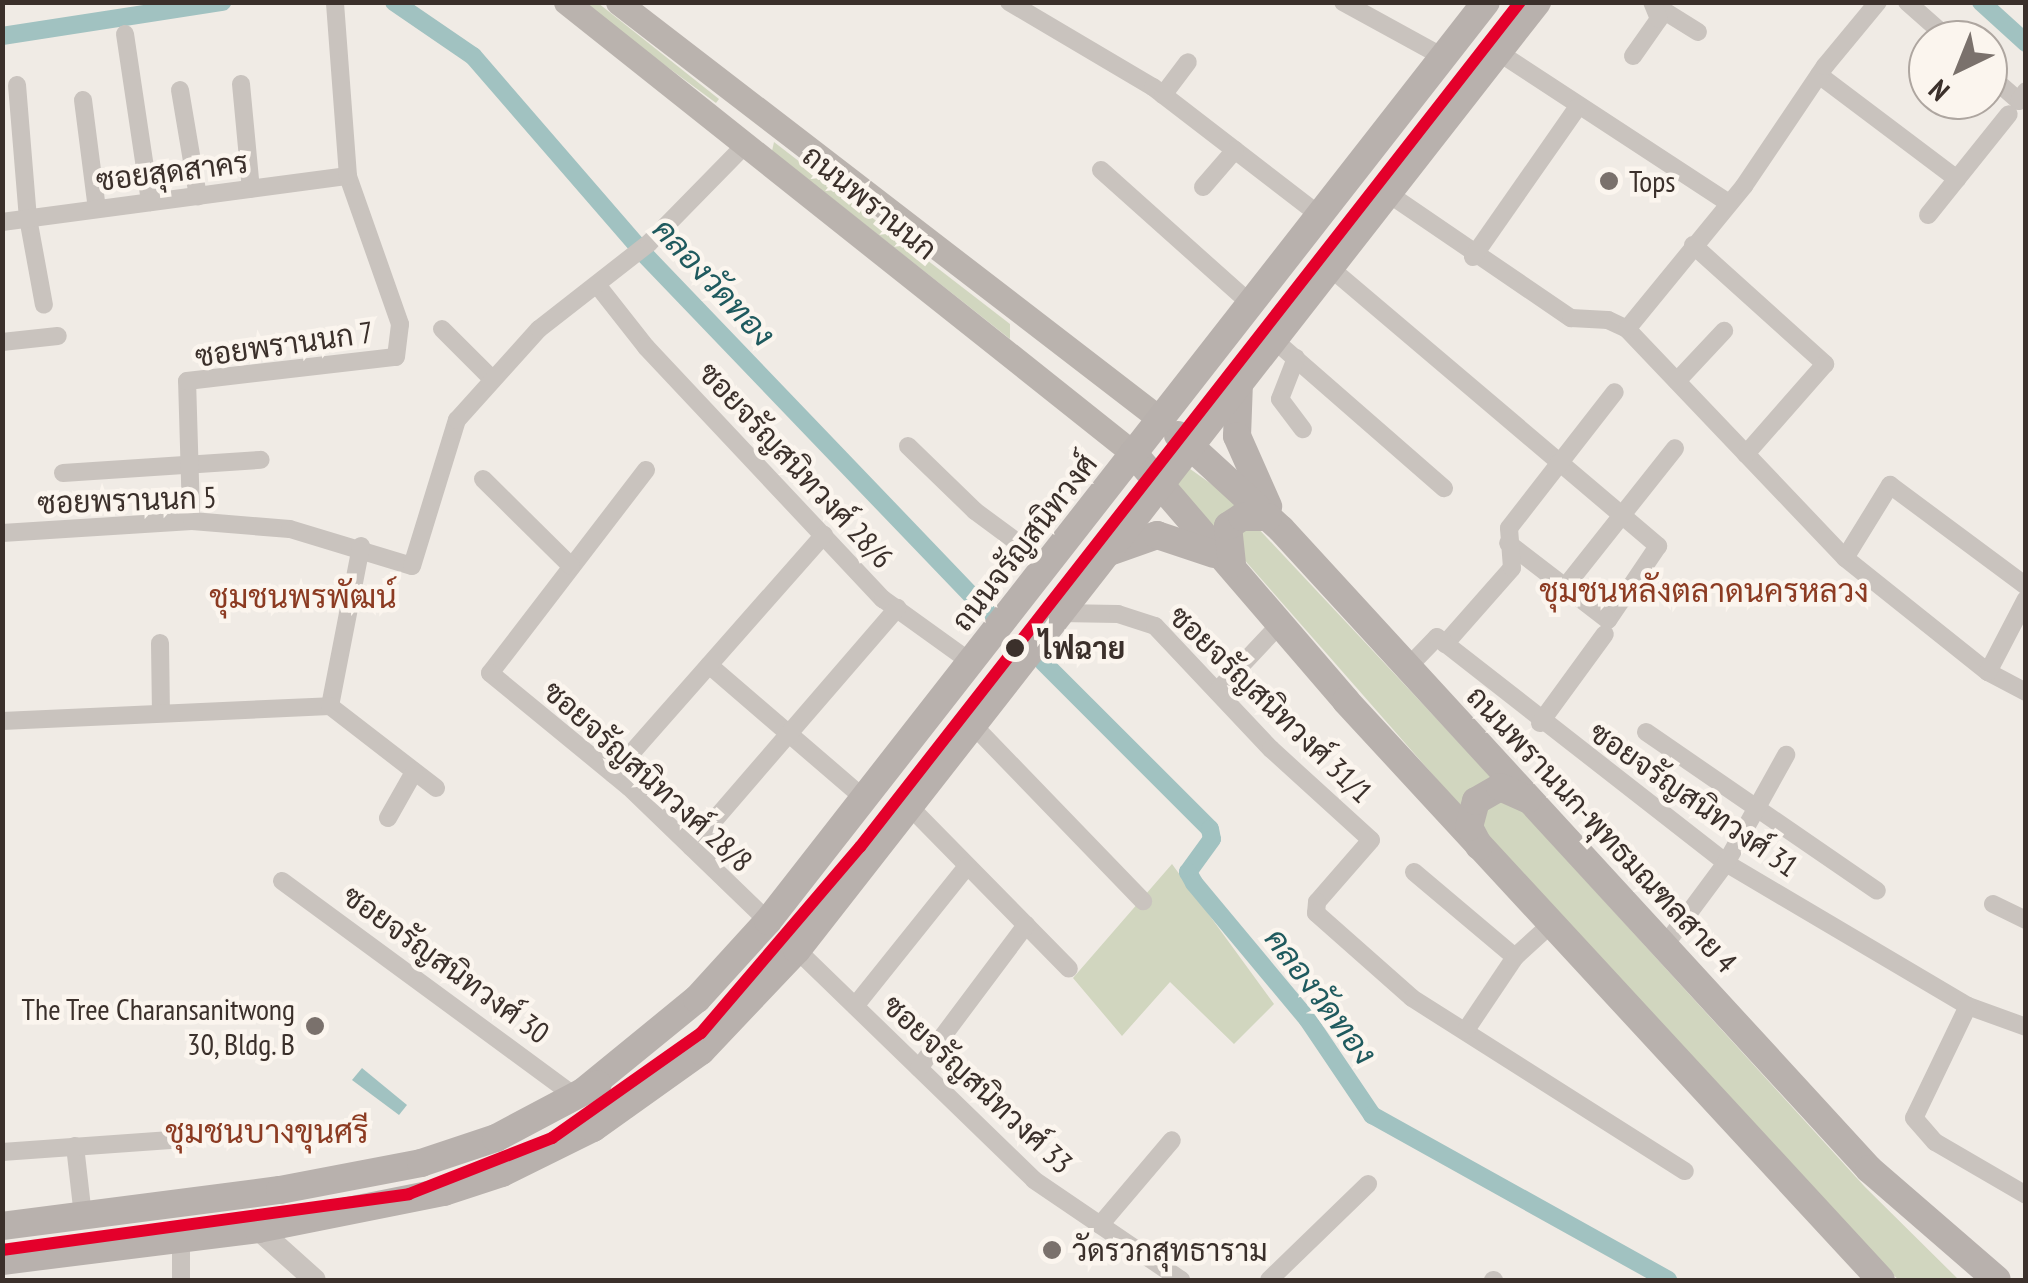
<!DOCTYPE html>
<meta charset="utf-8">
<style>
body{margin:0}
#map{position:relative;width:2028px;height:1283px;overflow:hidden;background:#f0ebe5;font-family:"PT Sans Narrow",Sarabun,sans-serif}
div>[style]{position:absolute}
.green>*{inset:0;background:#d1d6bf}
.water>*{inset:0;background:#a1c2c1}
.canal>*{height:18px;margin:-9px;padding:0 9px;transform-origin:9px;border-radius:9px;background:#a1c2c1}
.minor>*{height:18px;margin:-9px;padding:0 9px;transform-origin:9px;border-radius:9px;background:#c9c3be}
.tertiary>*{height:22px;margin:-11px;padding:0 11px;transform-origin:11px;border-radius:11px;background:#c9c3be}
.secondary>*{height:25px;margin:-12.5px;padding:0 12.5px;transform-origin:12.5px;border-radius:12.5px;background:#bab3ae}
.primary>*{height:28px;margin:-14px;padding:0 14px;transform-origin:14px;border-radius:14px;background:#b8b1ad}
.metro-1>*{height:12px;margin:-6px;padding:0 6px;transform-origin:6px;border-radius:6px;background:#e4002b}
.dots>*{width:28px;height:28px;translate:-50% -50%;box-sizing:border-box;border:5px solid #fbf5ee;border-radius:50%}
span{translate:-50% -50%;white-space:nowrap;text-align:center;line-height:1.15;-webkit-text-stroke:9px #fbf5ee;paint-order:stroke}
.street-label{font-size:30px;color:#3b302b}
.poi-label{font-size:30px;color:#3b302b}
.left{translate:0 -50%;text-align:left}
.right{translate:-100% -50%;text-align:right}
.stop-label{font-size:30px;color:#3b302b;font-weight:700}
.water-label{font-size:32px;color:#1f5a5e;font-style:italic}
.neighbourhood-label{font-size:32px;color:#8c3b22}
.frame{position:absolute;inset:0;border:5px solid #3b302b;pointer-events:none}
.north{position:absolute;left:1908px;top:20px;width:100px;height:100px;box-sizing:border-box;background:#fbf5ee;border:2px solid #aea6a0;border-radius:50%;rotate:223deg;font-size:28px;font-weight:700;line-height:40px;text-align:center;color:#3b302b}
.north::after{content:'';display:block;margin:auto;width:35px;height:45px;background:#7a716c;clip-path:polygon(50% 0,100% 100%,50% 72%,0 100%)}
</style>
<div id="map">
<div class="green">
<div style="clip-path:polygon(581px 3px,598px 3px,719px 99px,716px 103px)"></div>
<div style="clip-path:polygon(774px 142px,1010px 324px,1010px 339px,772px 151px)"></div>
<div style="clip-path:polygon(1186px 466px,1238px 503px,1216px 530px,1176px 489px,1177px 471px)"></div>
<div style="clip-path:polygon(1254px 524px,1494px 780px,1462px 808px,1241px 556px,1240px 526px)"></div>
<div style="clip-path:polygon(1490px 800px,1514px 802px,1865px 1187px,1959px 1280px,1899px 1280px,1882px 1265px,1482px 830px)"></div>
<div style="clip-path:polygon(1172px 864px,1274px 1004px,1234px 1044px,1170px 982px,1122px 1036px,1073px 978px)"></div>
</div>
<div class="water">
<div style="clip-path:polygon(362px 1068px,407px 1105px,399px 1115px,352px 1080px)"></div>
</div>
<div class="canal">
<div style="left:394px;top:2px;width:96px;rotate:34.4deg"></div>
<div style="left:473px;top:56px;width:264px;rotate:49.1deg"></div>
<div style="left:646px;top:256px;width:492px;rotate:46.2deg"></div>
<div style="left:1981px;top:2px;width:61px;rotate:42.3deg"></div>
<div style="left:2px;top:36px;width:223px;rotate:-8.8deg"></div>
<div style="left:1043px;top:662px;width:236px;rotate:45deg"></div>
<div style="left:1210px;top:829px;width:10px;rotate:79deg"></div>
<div style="left:1212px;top:839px;width:41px;rotate:126deg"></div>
<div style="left:1188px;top:872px;width:13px;rotate:61deg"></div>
<div style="left:1194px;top:883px;width:178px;rotate:50.2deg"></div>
<div style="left:1308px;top:1020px;width:115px;rotate:56deg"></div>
<div style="left:1372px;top:1115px;width:339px;rotate:29.1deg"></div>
</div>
<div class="minor">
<div style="left:1009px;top:2px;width:167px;rotate:30.6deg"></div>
<div style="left:1153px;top:87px;width:210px;rotate:37.6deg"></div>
<div style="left:1343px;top:2px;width:114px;rotate:28.8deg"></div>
<div style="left:1907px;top:2px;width:57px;rotate:41.5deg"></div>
<div style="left:1658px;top:7px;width:47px;rotate:32deg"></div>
<div style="left:125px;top:34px;width:170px;rotate:81.5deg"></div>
<div style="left:1498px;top:52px;width:276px;rotate:33.2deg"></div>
<div style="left:1633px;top:56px;width:45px;rotate:-54.9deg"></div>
<div style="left:1659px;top:19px;width:18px;rotate:-112deg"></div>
<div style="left:1988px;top:74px;width:41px;rotate:41.1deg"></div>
<div style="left:2019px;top:101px;width:12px;rotate:-55deg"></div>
<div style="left:1819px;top:75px;width:173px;rotate:37deg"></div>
<div style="left:241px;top:84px;width:105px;rotate:84.6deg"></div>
<div style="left:17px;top:85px;width:133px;rotate:85.3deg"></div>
<div style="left:28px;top:218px;width:88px;rotate:79.6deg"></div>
<div style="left:180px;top:90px;width:108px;rotate:80.4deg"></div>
<div style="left:1163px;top:95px;width:41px;rotate:-52.9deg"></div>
<div style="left:83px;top:100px;width:110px;rotate:82.7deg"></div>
<div style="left:1101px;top:170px;width:200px;rotate:41.8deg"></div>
<div style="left:1203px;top:187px;width:49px;rotate:-49.1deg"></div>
<div style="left:1386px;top:192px;width:224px;rotate:34.3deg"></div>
<div style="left:1571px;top:318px;width:37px;rotate:3deg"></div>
<div style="left:1608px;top:320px;width:21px;rotate:25deg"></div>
<div style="left:1627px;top:329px;width:316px;rotate:46.4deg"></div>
<div style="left:1845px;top:558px;width:183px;rotate:38.6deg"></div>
<div style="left:1988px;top:672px;width:43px;rotate:27.8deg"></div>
<div style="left:1928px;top:215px;width:129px;rotate:-51.3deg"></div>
<div style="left:2px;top:222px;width:349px;rotate:-7.6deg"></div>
<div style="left:1693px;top:245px;width:178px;rotate:42deg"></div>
<div style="left:1825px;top:364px;width:120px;rotate:131.3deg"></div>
<div style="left:1473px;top:257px;width:182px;rotate:-55.1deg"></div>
<div style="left:1328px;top:266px;width:433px;rotate:40.3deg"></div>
<div style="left:1658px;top:546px;width:89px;rotate:124deg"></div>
<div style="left:1608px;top:620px;width:126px;rotate:-142.4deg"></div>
<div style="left:598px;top:286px;width:78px;rotate:51.8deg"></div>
<div style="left:646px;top:347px;width:346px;rotate:46.8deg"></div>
<div style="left:883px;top:599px;width:110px;rotate:35.7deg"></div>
<div style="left:442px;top:329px;width:71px;rotate:45deg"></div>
<div style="left:1627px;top:329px;width:185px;rotate:-50.7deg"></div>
<div style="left:1744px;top:186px;width:145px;rotate:-56deg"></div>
<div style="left:1825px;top:66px;width:83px;rotate:-50.4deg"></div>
<div style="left:1273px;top:339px;width:227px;rotate:41.1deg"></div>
<div style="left:2px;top:342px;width:56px;rotate:-6.1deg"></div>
<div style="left:1296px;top:358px;width:44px;rotate:111.3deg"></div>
<div style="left:1280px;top:399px;width:38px;rotate:53deg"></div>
<div style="left:1677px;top:381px;width:69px;rotate:-46.8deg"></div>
<div style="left:908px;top:446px;width:93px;rotate:44.1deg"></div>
<div style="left:975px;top:511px;width:91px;rotate:36.5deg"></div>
<div style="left:646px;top:470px;width:256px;rotate:127.5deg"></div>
<div style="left:490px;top:673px;width:180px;rotate:39.4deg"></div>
<div style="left:629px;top:787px;width:193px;rotate:44deg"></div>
<div style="left:63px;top:473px;width:198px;rotate:-3.8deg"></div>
<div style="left:483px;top:479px;width:124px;rotate:44.7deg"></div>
<div style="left:191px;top:514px;width:133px;rotate:-91.7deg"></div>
<div style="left:187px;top:381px;width:210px;rotate:-6.6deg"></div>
<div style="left:396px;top:357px;width:33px;rotate:-83deg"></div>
<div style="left:400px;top:324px;width:157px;rotate:-109.4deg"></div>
<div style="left:348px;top:176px;width:174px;rotate:-94.3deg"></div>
<div style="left:2px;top:533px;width:190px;rotate:-3.6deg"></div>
<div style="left:192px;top:521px;width:98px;rotate:4.7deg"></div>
<div style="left:290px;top:529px;width:127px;rotate:16.9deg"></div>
<div style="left:412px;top:566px;width:153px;rotate:-72.9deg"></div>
<div style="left:457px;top:420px;width:122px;rotate:-48deg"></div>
<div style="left:539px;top:329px;width:140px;rotate:-38deg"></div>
<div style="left:649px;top:243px;width:139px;rotate:-45.6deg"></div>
<div style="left:1845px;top:558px;width:86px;rotate:-58.3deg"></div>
<div style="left:1890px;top:485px;width:169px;rotate:36.6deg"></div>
<div style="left:1565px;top:587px;width:177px;rotate:-51.6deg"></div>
<div style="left:1060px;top:613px;width:58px;rotate:1deg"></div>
<div style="left:1118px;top:614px;width:39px;rotate:18deg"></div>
<div style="left:1155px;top:626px;width:169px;rotate:46.7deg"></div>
<div style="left:1271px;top:749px;width:135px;rotate:42.3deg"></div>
<div style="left:1371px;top:840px;width:82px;rotate:131.1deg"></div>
<div style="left:1317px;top:902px;width:11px;rotate:95deg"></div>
<div style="left:1316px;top:913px;width:128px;rotate:41.5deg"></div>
<div style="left:1412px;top:998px;width:323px;rotate:32.4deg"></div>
<div style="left:160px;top:643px;width:69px;rotate:89.2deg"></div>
<div style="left:1445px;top:644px;width:101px;rotate:-48.6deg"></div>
<div style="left:1512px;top:568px;width:40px;rotate:-94.3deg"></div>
<div style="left:1509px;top:528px;width:172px;rotate:-52.1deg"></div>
<div style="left:709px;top:665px;width:207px;rotate:40.7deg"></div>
<div style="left:1409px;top:666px;width:40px;rotate:-46deg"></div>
<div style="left:1437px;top:637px;width:367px;rotate:38deg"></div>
<div style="left:1726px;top:863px;width:281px;rotate:30.6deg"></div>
<div style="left:1968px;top:1006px;width:62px;rotate:19.9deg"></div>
<div style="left:1988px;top:672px;width:82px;rotate:-62.5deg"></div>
<div style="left:1219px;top:689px;width:89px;rotate:-46.8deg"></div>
<div style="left:330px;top:706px;width:163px;rotate:-79deg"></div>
<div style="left:2px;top:721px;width:328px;rotate:-2.6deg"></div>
<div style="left:330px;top:706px;width:134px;rotate:37.7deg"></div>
<div style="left:1540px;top:723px;width:110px;rotate:-53.9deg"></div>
<div style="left:973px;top:725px;width:245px;rotate:46deg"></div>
<div style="left:1646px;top:732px;width:280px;rotate:34.5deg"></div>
<div style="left:613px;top:774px;width:319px;rotate:-48.6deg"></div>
<div style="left:909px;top:806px;width:228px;rotate:45.5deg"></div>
<div style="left:388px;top:818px;width:53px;rotate:-60.5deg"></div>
<div style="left:691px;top:847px;width:316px;rotate:-49.2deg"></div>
<div style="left:1414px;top:872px;width:132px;rotate:40.1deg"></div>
<div style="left:282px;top:881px;width:363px;rotate:36.3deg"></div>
<div style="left:1993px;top:904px;width:37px;rotate:26deg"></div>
<div style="left:1665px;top:945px;width:102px;rotate:-53.4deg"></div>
<div style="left:1726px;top:863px;width:124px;rotate:-60.9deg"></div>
<div style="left:797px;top:950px;width:330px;rotate:44.1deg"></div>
<div style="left:1034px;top:1180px;width:178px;rotate:34.2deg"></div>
<div style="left:855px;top:1006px;width:179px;rotate:-51.3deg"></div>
<div style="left:1968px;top:1006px;width:124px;rotate:115.7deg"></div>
<div style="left:1914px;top:1118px;width:32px;rotate:49deg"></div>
<div style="left:1935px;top:1142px;width:105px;rotate:30.2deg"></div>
<div style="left:1466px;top:1030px;width:88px;rotate:-56.1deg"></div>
<div style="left:1515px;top:957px;width:47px;rotate:-42.4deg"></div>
<div style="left:919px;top:1068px;width:179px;rotate:-53.2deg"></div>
<div style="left:75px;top:1146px;width:70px;rotate:83.5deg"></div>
<div style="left:2px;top:1152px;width:183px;rotate:-4.1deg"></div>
<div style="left:1100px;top:1225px;width:111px;rotate:-49.7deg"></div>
<div style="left:181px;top:1280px;width:41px;rotate:-90deg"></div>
<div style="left:1269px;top:1280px;width:138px;rotate:-44.1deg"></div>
<div style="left:1493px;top:1280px;width:1px"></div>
</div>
<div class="tertiary">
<div style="left:258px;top:1229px;width:76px;rotate:41.8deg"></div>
</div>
<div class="secondary">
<div style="left:566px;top:2px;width:724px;rotate:38.5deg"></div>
<div style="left:618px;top:2px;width:684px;rotate:37.57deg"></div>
</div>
<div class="primary">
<div style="left:1239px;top:382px;width:54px;rotate:92.1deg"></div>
<div style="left:1237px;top:436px;width:77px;rotate:66.1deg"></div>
<div style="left:1178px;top:435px;width:139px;rotate:42.4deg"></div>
<div style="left:1281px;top:529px;width:869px;rotate:47.42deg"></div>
<div style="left:1869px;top:1169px;width:169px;rotate:40.9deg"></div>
<div style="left:1133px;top:453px;width:327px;rotate:49.3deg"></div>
<div style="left:1346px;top:701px;width:788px;rotate:47.26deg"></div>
<div style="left:1109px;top:552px;width:51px;rotate:-19.5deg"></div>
<div style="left:1157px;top:535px;width:60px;rotate:18.4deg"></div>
<div style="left:1232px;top:564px;width:38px;rotate:-96deg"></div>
<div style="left:1228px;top:526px;width:17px;rotate:-33deg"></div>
<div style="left:1242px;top:517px;width:26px"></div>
<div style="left:1479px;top:846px;width:21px;rotate:-118deg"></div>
<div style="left:1469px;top:827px;width:27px;rotate:-75deg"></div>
<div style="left:1476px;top:801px;width:28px;rotate:-30deg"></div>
<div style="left:1500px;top:787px;width:30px;rotate:24deg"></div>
<div style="left:584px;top:1091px;width:146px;rotate:-39.2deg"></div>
<div style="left:697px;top:999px;width:105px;rotate:-47.7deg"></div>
<div style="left:768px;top:921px;width:1166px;rotate:-52deg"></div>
<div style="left:2px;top:1226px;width:280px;rotate:-7.4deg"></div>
<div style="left:280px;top:1190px;width:144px;rotate:-10.8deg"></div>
<div style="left:421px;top:1163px;width:79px;rotate:-18.4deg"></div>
<div style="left:496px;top:1138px;width:115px;rotate:-27.9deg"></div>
<div style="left:2px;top:1261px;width:258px;rotate:-7.1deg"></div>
<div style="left:258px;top:1229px;width:190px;rotate:-11.3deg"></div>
<div style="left:444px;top:1192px;width:61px;rotate:-18.1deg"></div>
<div style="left:502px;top:1173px;width:102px;rotate:-26.3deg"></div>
<div style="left:593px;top:1128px;width:133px;rotate:-35.5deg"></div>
<div style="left:701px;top:1051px;width:139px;rotate:-46.5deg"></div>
<div style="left:797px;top:950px;width:1203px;rotate:-52.02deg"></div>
</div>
<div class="metro-1">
<div style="left:2px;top:1250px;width:411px;rotate:-7.8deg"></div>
<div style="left:409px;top:1194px;width:154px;rotate:-21.4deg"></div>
<div style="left:552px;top:1138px;width:182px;rotate:-35.2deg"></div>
<div style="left:701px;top:1033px;width:245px;rotate:-49.5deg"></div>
<div style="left:860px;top:847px;width:1072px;rotate:-52.01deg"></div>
</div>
<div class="dots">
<div style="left:1609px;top:181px;background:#7a716c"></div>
<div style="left:1015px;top:648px;background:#3b302b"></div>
<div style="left:315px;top:1026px;background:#7a716c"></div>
<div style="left:1052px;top:1250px;background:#7a716c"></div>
</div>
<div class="street-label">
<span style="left:172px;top:171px;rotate:-7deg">ซอยสุดสาคร</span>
<span style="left:870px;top:202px;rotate:39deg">ถนนพรานนก</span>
<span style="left:284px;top:344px;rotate:-8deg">ซอยพรานนก 7</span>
<span style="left:796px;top:465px;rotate:47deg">ซอยจรัญสนิทวงศ์ 28/6</span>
<span style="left:127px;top:500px;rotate:-2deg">ซอยพรานนก 5</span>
<span style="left:1024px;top:542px;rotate:-52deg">ถนนจรัญสนิทวงศ์</span>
<span style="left:1271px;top:704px;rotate:44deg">ซอยจรัญสนิทวงศ์ 31/1</span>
<span style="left:648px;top:776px;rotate:42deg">ซอยจรัญสนิทวงศ์ 28/8</span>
<span style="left:1694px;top:799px;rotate:35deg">ซอยจรัญสนิทวงศ์ 31</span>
<span style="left:1602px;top:829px;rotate:47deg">ถนนพรานนก-พุทธมณฑลสาย 4</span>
<span style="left:446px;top:964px;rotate:36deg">ซอยจรัญสนิทวงศ์ 30</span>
<span style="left:978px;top:1084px;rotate:43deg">ซอยจรัญสนิทวงศ์ 33</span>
</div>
<div class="poi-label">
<span class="left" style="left:1629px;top:181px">Tops</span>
<span class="right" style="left:295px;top:1026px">The Tree Charansanitwong<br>30, Bldg. B</span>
<span class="left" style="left:1072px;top:1250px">วัดรวกสุทธาราม</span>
</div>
<div class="stop-label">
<span class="left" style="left:1039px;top:648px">ไฟฉาย</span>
</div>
<div class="water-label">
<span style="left:714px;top:282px;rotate:47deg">คลองวัดทอง</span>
<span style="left:1321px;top:996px;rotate:53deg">คลองวัดทอง</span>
</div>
<div class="neighbourhood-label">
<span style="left:1704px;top:590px">ชุมชนหลังตลาดนครหลวง</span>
<span style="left:303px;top:596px">ชุมชนพรพัฒน์</span>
<span style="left:267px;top:1131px">ชุมชนบางขุนศรี</span>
</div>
<div class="frame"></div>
<div class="north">N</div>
</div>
